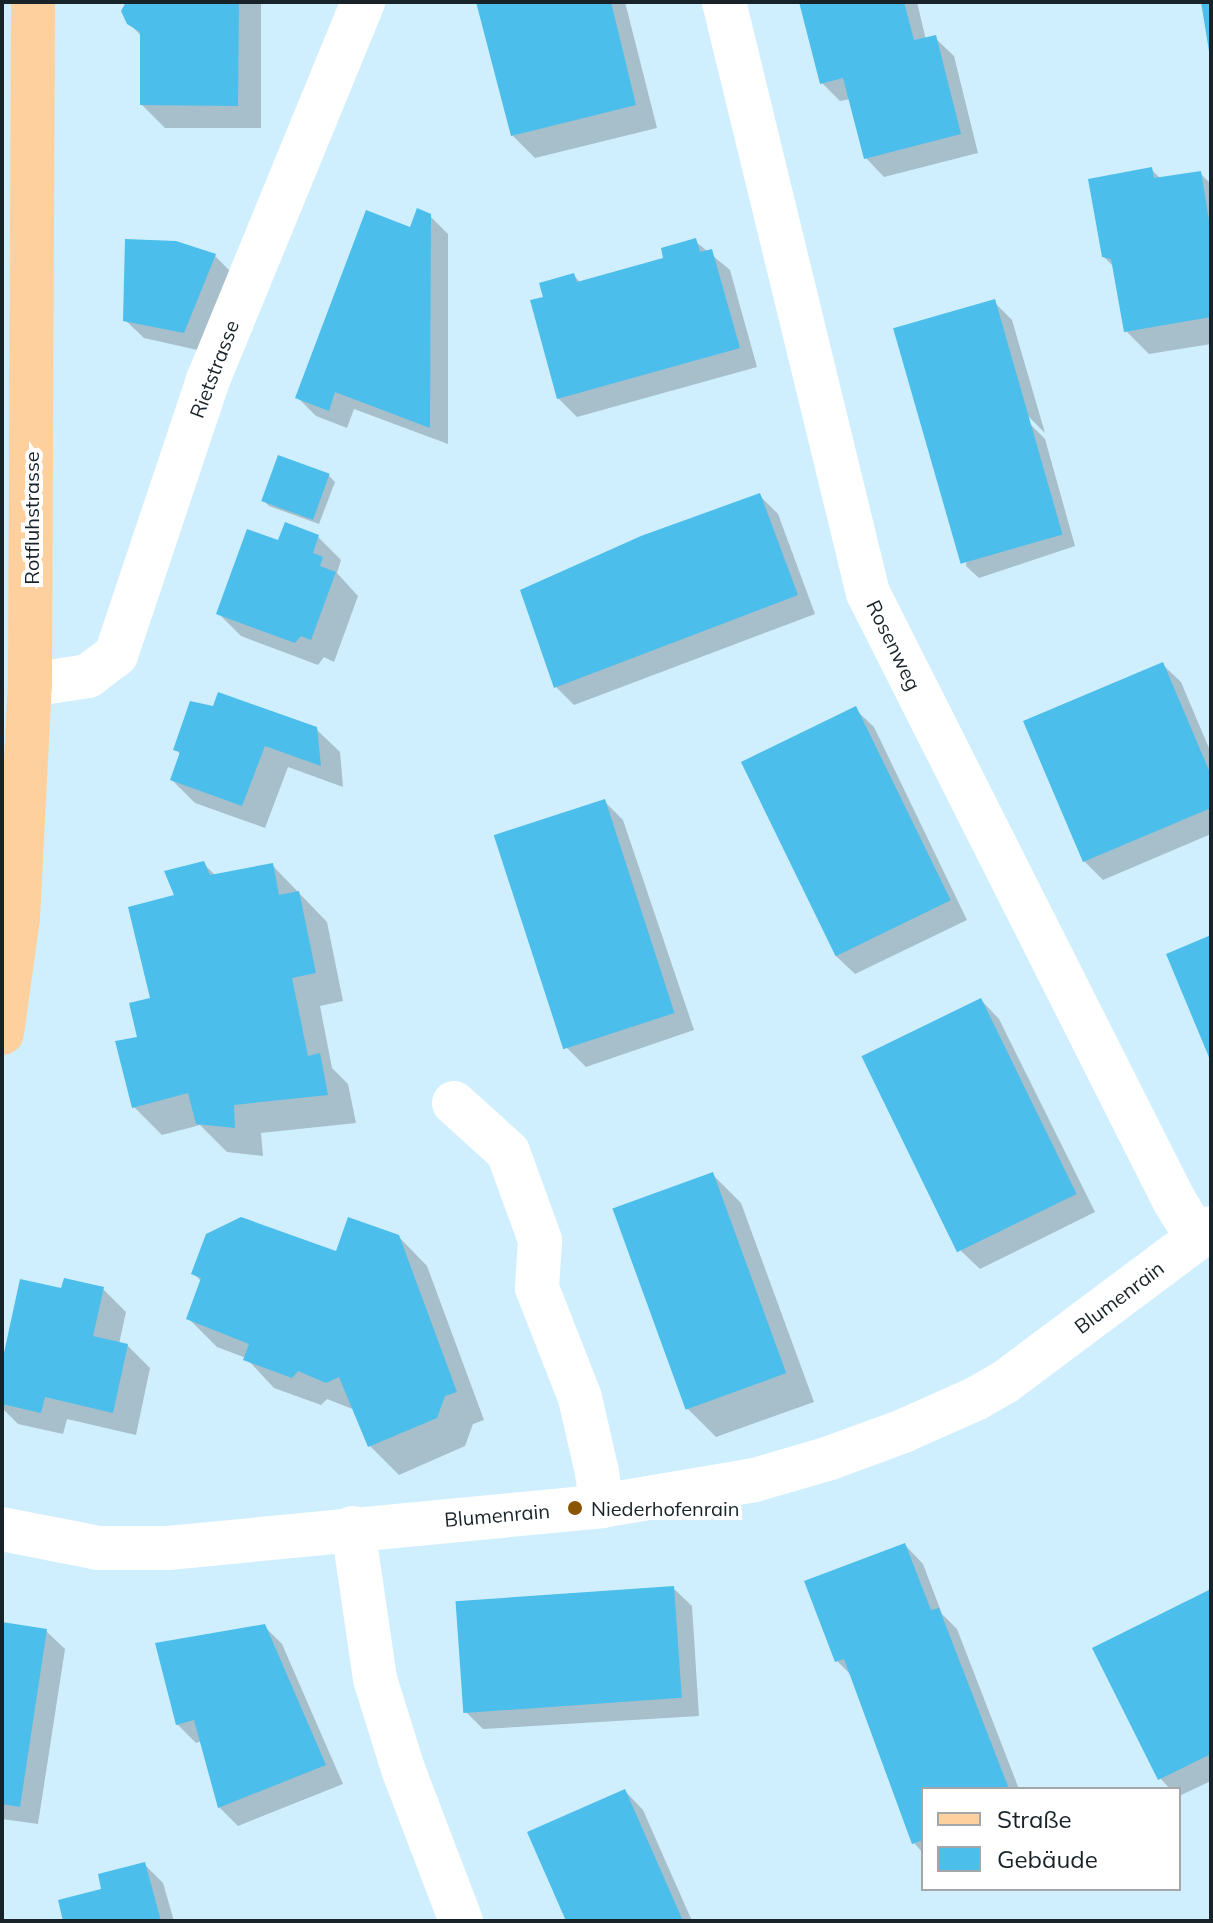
<!DOCTYPE html>
<meta charset="utf-8">
<style>
body{margin:0}
#map{position:relative;width:1213px;height:1923px;overflow:hidden;background:#d0effe;font-family:Mulish,sans-serif}
div>[style]{position:absolute}
.shadow>*{inset:0;background:#0003}
.building>*{inset:0;background:#4bbeeb;transform-origin:0 0}
.minor>*{height:44px;margin:-22px;padding:0 22px;transform-origin:22px;border-radius:22px;background:#fff}
.major>*{height:44px;margin:-22px;padding:0 22px;transform-origin:22px;border-radius:22px;background:#fdd09d}
.dots>*{width:22px;height:22px;translate:-50% -50%;box-sizing:border-box;border:4px solid #fff;border-radius:50%}
span{translate:-50% -50%;white-space:nowrap;text-align:center;line-height:1.15;-webkit-text-stroke:8px #fff;paint-order:stroke}
.street-label{font-size:20px;color:#182329}
.poi-label{font-size:20px;color:#182329}
.left{translate:0 -50%;text-align:left}
.frame{position:absolute;inset:0;border:4px solid #182329;pointer-events:none}
.legend{position:absolute;left:921px;top:1787px;width:260px;height:104px;box-sizing:border-box;background:#fff;border:2px solid #a3a7a9;margin:0;padding:10px 14px;list-style:none;font-size:24px;color:#182329}
.legend li{display:flex;align-items:center;gap:16px;height:40px}
.legend b{width:40px;border:2px solid #a3a7a9}
</style>
<div id="map">
<div class="shadow">
<div style="clip-path:polygon(128px 2px,261px 2px,261px 128px,165px 128px,142px 105px,142px 37px,129px 23px)"></div>
<div style="clip-path:polygon(477px 2px,625px 2px,657px 128px,535px 158px,512px 135px)"></div>
<div style="clip-path:polygon(801px 2px,917px 2px,926px 40px,935px 38px,954px 56px,978px 153px,884px 177px,866px 158px,851px 99px,840px 101px,822px 83px)"></div>
<div style="clip-path:polygon(1151px 169px,1161px 179px,1200px 173px,1211px 184px,1211px 344px,1149px 354px,1126px 331px,1114px 267px,1103px 256px)"></div>
<div style="clip-path:polygon(429px 215px,448px 234px,448px 444px,354px 409px,347px 428px,316px 416px,297px 397px,411px 229px)"></div>
<div style="clip-path:polygon(695px 241px,730px 270px,757px 367px,577px 417px,558px 398px,545px 298px,573px 275px,581px 283px,666px 259px)"></div>
<div style="clip-path:polygon(215px 256px,233px 274px,202px 351px,144px 338px,125px 320px)"></div>
<div style="clip-path:polygon(994px 302px,1012px 320px,1045px 433px,1027px 415px,1027px 421px,1045px 439px,1075px 546px,979px 578px,966px 566px)"></div>
<div style="clip-path:polygon(329px 476px,335px 482px,319px 524px,269px 506px,263px 500px)"></div>
<div style="clip-path:polygon(759px 495px,778px 514px,815px 614px,574px 705px,556px 687px)"></div>
<div style="clip-path:polygon(318px 537px,341px 560px,337px 573px,358px 596px,334px 662px,324px 657px,318px 665px,241px 636px,218px 613px,279px 543px)"></div>
<div style="clip-path:polygon(1162px 664px,1181px 682px,1211px 753px,1211px 834px,1103px 880px,1084px 861px)"></div>
<div style="clip-path:polygon(855px 709px,874px 727px,967px 920px,855px 974px,836px 956px)"></div>
<div style="clip-path:polygon(316px 729px,340px 752px,343px 787px,288px 767px,265px 828px,195px 803px,172px 780px,181px 755px,175px 749px)"></div>
<div style="clip-path:polygon(605px 802px,623px 820px,694px 1030px,586px 1067px,567px 1048px)"></div>
<div style="clip-path:polygon(203px 863px,216px 876px,272px 865px,327px 922px,343px 1001px,320px 1006px,332px 1068px,348px 1084px,356px 1123px,261px 1133px,263px 1156px,227px 1152px,200px 1125px,162px 1135px,134px 1107px,139px 1039px,177px 897px)"></div>
<div style="clip-path:polygon(981px 1000px,999px 1019px,1095px 1212px,980px 1269px,961px 1251px)"></div>
<div style="clip-path:polygon(713px 1175px,741px 1203px,814px 1402px,716px 1437px,688px 1409px)"></div>
<div style="clip-path:polygon(398px 1236px,427px 1266px,484px 1420px,473px 1424px,465px 1446px,399px 1475px,370px 1446px,355px 1410px,327px 1399px,321px 1405px,274px 1388px,246px 1358px,217px 1347px,188px 1318px,202px 1282px,193px 1273px,337px 1253px)"></div>
<div style="clip-path:polygon(103px 1289px,126px 1312px,119px 1344px,127px 1345px,150px 1368px,136px 1435px,67px 1419px,63px 1434px,18px 1424px,2px 1408px,2px 1370px,63px 1290px)"></div>
<div style="clip-path:polygon(905px 1545px,923px 1564px,942px 1614px,957px 1629px,1019px 1789px,923px 1789px,923px 1853px,914px 1843px,853px 1677px,837px 1661px)"></div>
<div style="clip-path:polygon(673px 1588px,692px 1606px,699px 1716px,483px 1729px,464px 1710px)"></div>
<div style="clip-path:polygon(1211px 1591px,1211px 1781px,1179px 1796px,1179px 1789px,1170px 1789px,1160px 1778px)"></div>
<div style="clip-path:polygon(264px 1626px,282px 1644px,343px 1784px,238px 1826px,219px 1807px,202px 1741px,196px 1743px,177px 1724px)"></div>
<div style="clip-path:polygon(2px 1627px,46px 1631px,65px 1649px,38px 1824px,2px 1819px)"></div>
<div style="clip-path:polygon(625px 1791px,643px 1810px,692px 1921px,568px 1921px)"></div>
<div style="clip-path:polygon(144px 1864px,163px 1883px,174px 1921px,65px 1921px)"></div>
</div>
<div class="building">
<div style="clip-path:polygon(126px 2px,239px 2px,238px 106px,140px 105px,140px 32px,127px 24px,121px 11px)"></div>
<div style="clip-path:polygon(476px 2px,611px 2px,636px 105px,511px 136px)"></div>
<div style="clip-path:polygon(799px 2px,904px 2px,914px 40px,936px 35px,961px 134px,864px 159px,843px 78px,820px 84px)"></div>
<div style="clip-path:polygon(1201px 2px,1211px 2px,1211px 51px,1209px 51px)"></div>
<div style="clip-path:polygon(1152px 167px,1154px 178px,1201px 171px,1211px 233px,1211px 317px,1124px 332px,1111px 259px,1102px 257px,1088px 179px)"></div>
<div style="clip-path:polygon(417px 208px,431px 214px,430px 428px,335px 392px,329px 411px,295px 398px,366px 210px,410px 227px)"></div>
<div style="clip-path:polygon(696px 238px,700px 252px,712px 249px,740px 348px,557px 399px,530px 300px,543px 297px,539px 283px,574px 273px,577px 282px,663px 258px,661px 248px)"></div>
<div style="clip-path:polygon(125px 239px,176px 241px,216px 254px,184px 333px,123px 321px)"></div>
<div style="left:995px;top:299px;width:245px;height:106px;rotate:74deg"></div>
<div style="left:278px;top:455px;width:55px;height:49px;rotate:20deg"></div>
<div style="clip-path:polygon(760px 493px,798px 595px,554px 688px,520px 590px,641px 536px)"></div>
<div style="clip-path:polygon(285px 522px,319px 535px,313px 553px,323px 557px,320px 566px,336px 572px,311px 640px,301px 636px,295px 643px,216px 614px,247px 529px,278px 540px)"></div>
<div style="clip-path:polygon(1163px 662px,1211px 775px,1211px 808px,1083px 862px,1023px 721px)"></div>
<div style="clip-path:polygon(218px 692px,317px 727px,321px 766px,265px 746px,242px 806px,170px 780px,180px 752px,173px 750px,190px 701px,213px 706px)"></div>
<div style="left:856px;top:706px;width:216px;height:128px;rotate:64deg"></div>
<div style="left:605px;top:799px;width:225px;height:117px;rotate:72deg"></div>
<div style="clip-path:polygon(204px 861px,210px 875px,273px 863px,279px 895px,299px 891px,316px 973px,292px 978px,308px 1056px,320px 1053px,328px 1095px,234px 1105px,235px 1128px,196px 1124px,188px 1093px,132px 1108px,115px 1041px,137px 1037px,129px 1003px,150px 998px,128px 907px,174px 895px,164px 871px)"></div>
<div style="clip-path:polygon(1211px 935px,1211px 1062px,1166px 954px)"></div>
<div style="left:981px;top:998px;width:218px;height:133px;rotate:64deg"></div>
<div style="left:713px;top:1172px;width:214px;height:107px;rotate:70deg"></div>
<div style="clip-path:polygon(241px 1217px,336px 1251px,348px 1217px,399px 1235px,457px 1392px,445px 1396px,437px 1418px,368px 1447px,339px 1377px,326px 1383px,298px 1371px,292px 1378px,243px 1360px,249px 1344px,186px 1319px,201px 1278px,191px 1274px,206px 1234px)"></div>
<div style="clip-path:polygon(64px 1278px,104px 1287px,93px 1336px,128px 1344px,113px 1413px,45px 1397px,41px 1413px,2px 1404px,2px 1362px,20px 1279px,61px 1288px)"></div>
<div style="clip-path:polygon(905px 1543px,931px 1610px,939px 1608px,1009px 1789px,923px 1789px,923px 1840px,912px 1844px,844px 1659px,835px 1662px,804px 1581px)"></div>
<div style="left:674px;top:1586px;width:112px;height:219px;rotate:86deg"></div>
<div style="clip-path:polygon(1211px 1589px,1211px 1754px,1158px 1780px,1092px 1648px)"></div>
<div style="clip-path:polygon(2px 1622px,47px 1629px,20px 1807px,2px 1804px)"></div>
<div style="clip-path:polygon(265px 1624px,326px 1765px,218px 1808px,194px 1720px,176px 1725px,155px 1643px)"></div>
<div style="clip-path:polygon(625px 1789px,683px 1921px,566px 1921px,527px 1832px)"></div>
<div style="clip-path:polygon(145px 1862px,161px 1921px,63px 1921px,58px 1900px,101px 1889px,98px 1874px)"></div>
</div>
<div class="minor">
<div style="left:724px;top:2px;width:608px;rotate:76.31deg"></div>
<div style="left:868px;top:593px;width:680px;rotate:63.25deg"></div>
<div style="left:1174px;top:1200px;width:44px;rotate:58.8deg"></div>
<div style="left:30px;top:685px;width:59px;rotate:-8.8deg"></div>
<div style="left:88px;top:676px;width:35px;rotate:-37deg"></div>
<div style="left:116px;top:655px;width:290px;rotate:-71.5deg"></div>
<div style="left:208px;top:380px;width:409px;rotate:-67.7deg"></div>
<div style="left:454px;top:1103px;width:73px;rotate:42.2deg"></div>
<div style="left:508px;top:1152px;width:94px;rotate:70deg"></div>
<div style="left:540px;top:1240px;width:48px;rotate:93.6deg"></div>
<div style="left:537px;top:1288px;width:118px;rotate:68.6deg"></div>
<div style="left:580px;top:1398px;width:76px;rotate:77.1deg"></div>
<div style="left:597px;top:1472px;width:34px;rotate:83deg"></div>
<div style="left:353px;top:1528px;width:153px;rotate:81.7deg"></div>
<div style="left:375px;top:1679px;width:94px;rotate:72.7deg"></div>
<div style="left:403px;top:1769px;width:163px;rotate:69.1deg"></div>
<div style="left:2px;top:1529px;width:99px;rotate:11.1deg"></div>
<div style="left:99px;top:1548px;width:69px"></div>
<div style="left:168px;top:1548px;width:435px;rotate:-5.5deg"></div>
<div style="left:601px;top:1506px;width:156px;rotate:-9.6deg"></div>
<div style="left:755px;top:1480px;width:75px;rotate:-16.3deg"></div>
<div style="left:827px;top:1459px;width:81px;rotate:-20.2deg"></div>
<div style="left:903px;top:1431px;width:81px;rotate:-24deg"></div>
<div style="left:977px;top:1398px;width:32px;rotate:-30deg"></div>
<div style="left:1005px;top:1382px;width:257px;rotate:-36.8deg"></div>
</div>
<div class="major">
<div style="left:2px;top:1033px;width:116px;rotate:-82.1deg"></div>
<div style="left:18px;top:918px;width:233px;rotate:-87.1deg"></div>
<div style="left:30px;top:685px;width:683px;rotate:-89.75deg"></div>
</div>
<div class="dots">
<div style="left:575px;top:1508px;background:#8a5403"></div>
</div>
<div class="street-label">
<span style="left:214px;top:369px;rotate:-69deg">Rietstrasse</span>
<span style="left:31px;top:518px;rotate:-90deg">Rotfluhstrasse</span>
<span style="left:894px;top:645px;rotate:64deg">Rosenweg</span>
<span style="left:1119px;top:1297px;rotate:-37deg">Blumenrain</span>
<span style="left:497px;top:1515px;rotate:-5deg">Blumenrain</span>
</div>
<div class="poi-label">
<span class="left" style="left:591px;top:1508px">Niederhofenrain</span>
</div>
<div class="frame"></div>
<ul class="legend">
<li><b style="height:10px;background:#fdd09d"></b>Straße</li>
<li><b style="height:22px;background:#4bbeeb"></b>Gebäude</li>
</ul>
</div>
